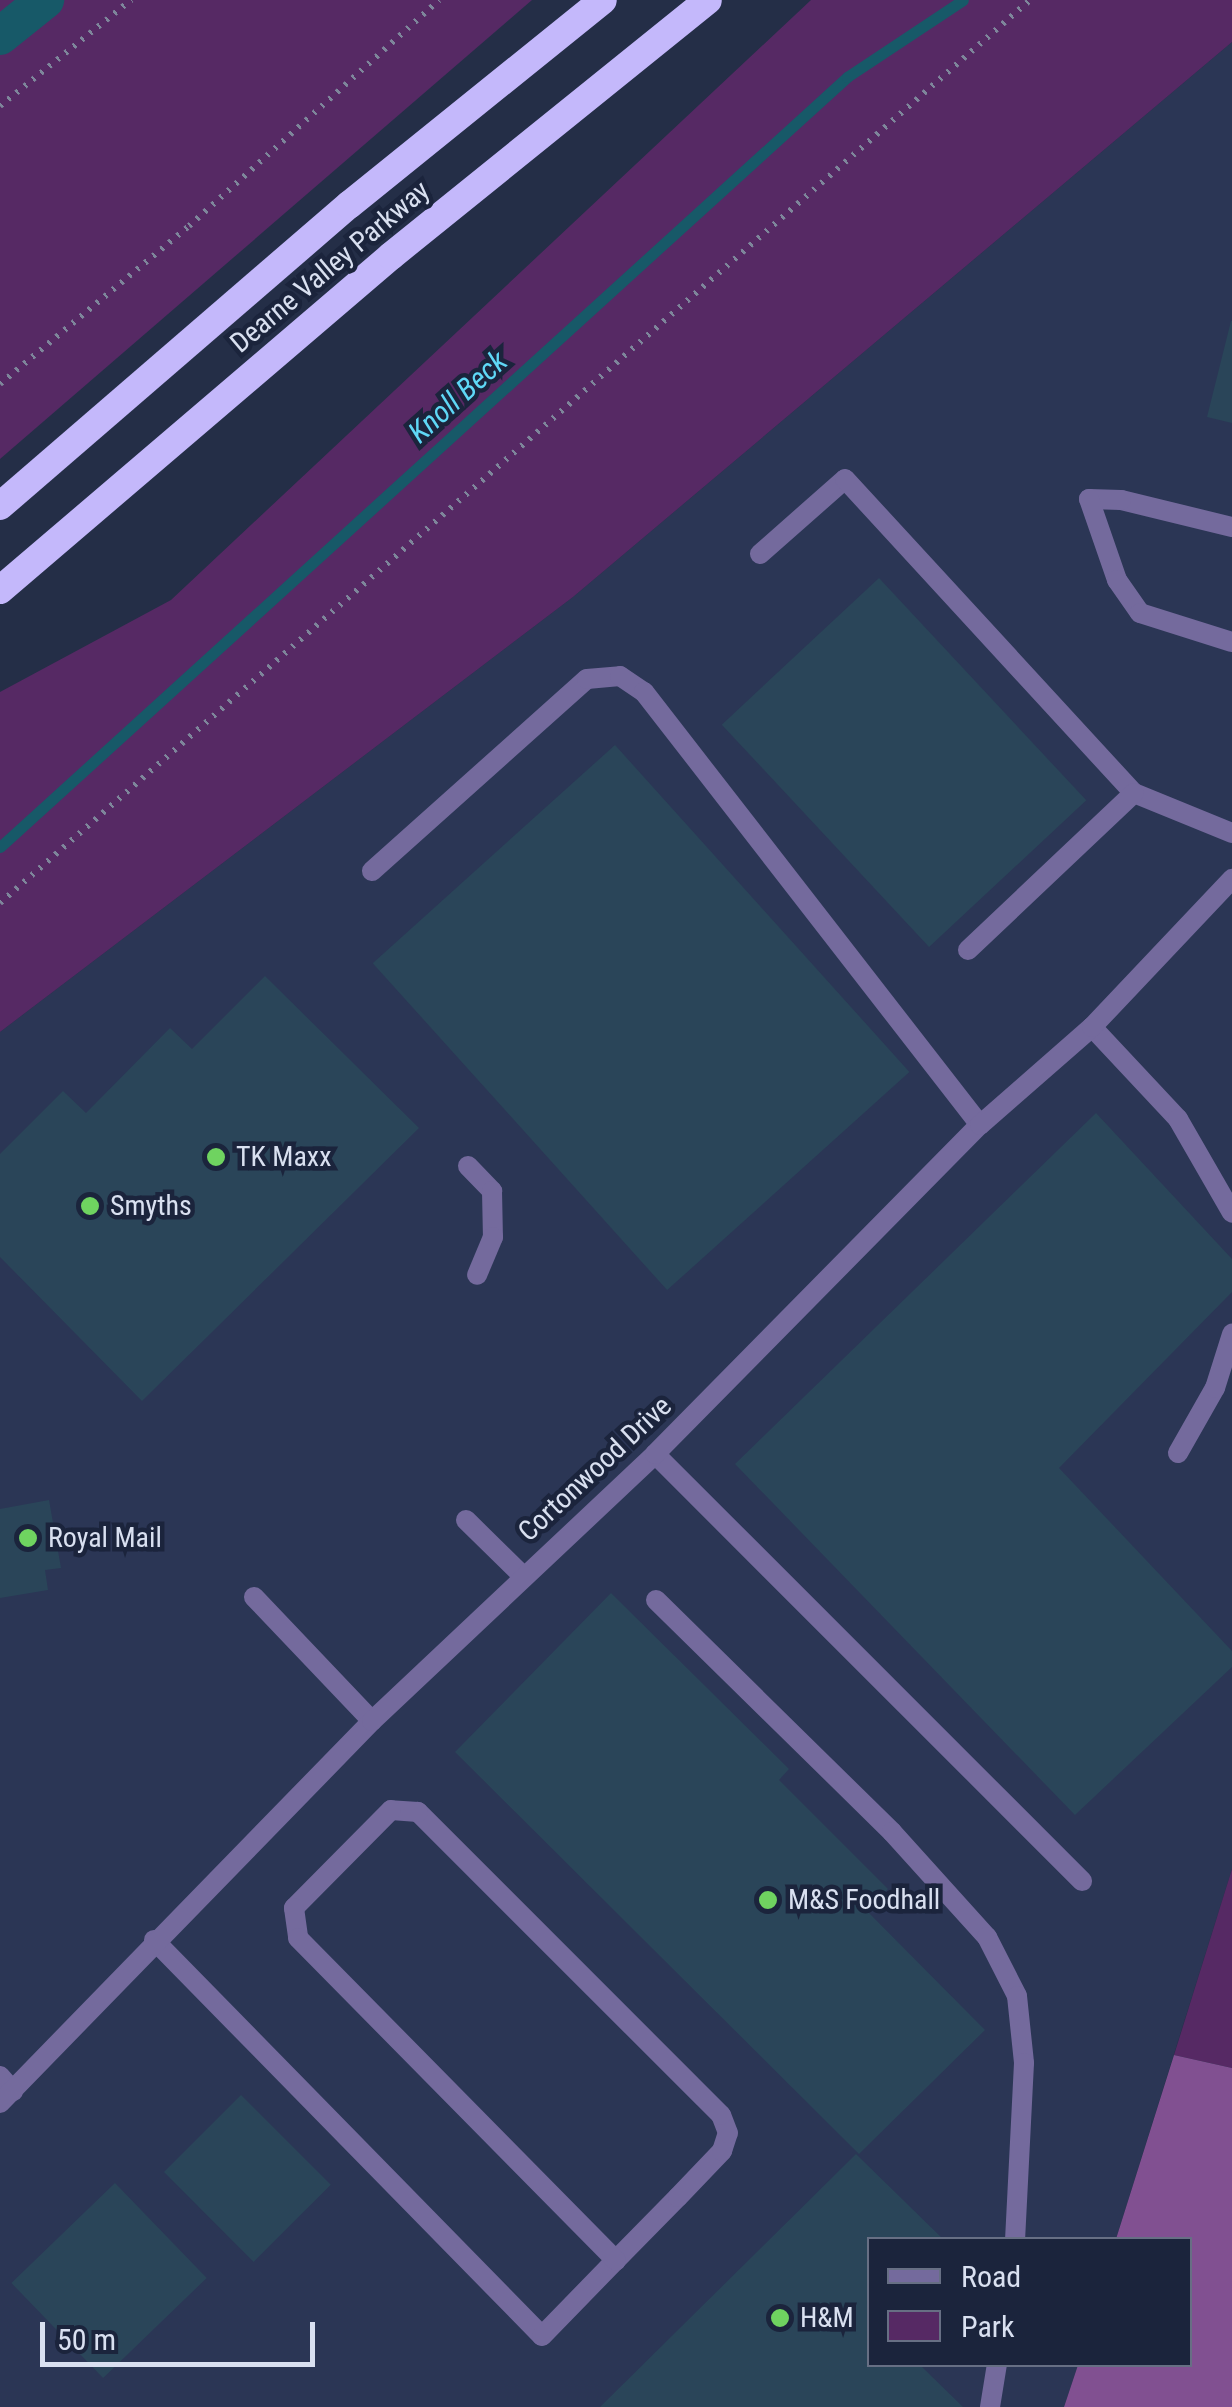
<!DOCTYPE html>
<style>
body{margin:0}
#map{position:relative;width:1232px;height:2407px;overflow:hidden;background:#242e47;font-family:"Roboto Condensed",sans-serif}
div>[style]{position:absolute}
.built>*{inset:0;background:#2b3655}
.green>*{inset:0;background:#562964}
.forest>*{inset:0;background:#815091}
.stream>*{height:11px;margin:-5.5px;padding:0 5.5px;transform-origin:5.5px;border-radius:5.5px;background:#175968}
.canal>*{height:38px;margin:-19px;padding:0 19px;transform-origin:19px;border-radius:19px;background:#175968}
.building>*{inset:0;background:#2a4559;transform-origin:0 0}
.path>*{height:6px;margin-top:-3px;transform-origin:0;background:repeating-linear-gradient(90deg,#7e869b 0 2.5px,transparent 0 10.5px)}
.service>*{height:20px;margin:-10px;padding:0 10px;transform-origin:10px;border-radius:10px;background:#746a9d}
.minor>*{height:20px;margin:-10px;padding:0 10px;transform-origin:10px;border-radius:10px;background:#746a9d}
.trunk>*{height:28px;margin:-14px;padding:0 14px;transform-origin:14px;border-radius:14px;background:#c4b8fb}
.dots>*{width:28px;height:28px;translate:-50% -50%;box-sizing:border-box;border:5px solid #1b243c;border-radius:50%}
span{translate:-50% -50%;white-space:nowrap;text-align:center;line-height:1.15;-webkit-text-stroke:9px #1b243c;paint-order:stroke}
.street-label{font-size:28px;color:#d9e0f0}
.poi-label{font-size:28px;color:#d9e0f0}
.left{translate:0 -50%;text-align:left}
.water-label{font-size:30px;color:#5fd8f6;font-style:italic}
.legend{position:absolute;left:867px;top:2237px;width:325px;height:130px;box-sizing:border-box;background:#1b243c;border:2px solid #676f84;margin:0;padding:12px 18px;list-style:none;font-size:30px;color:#d9e0f0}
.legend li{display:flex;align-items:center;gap:20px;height:50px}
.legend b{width:50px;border:2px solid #676f84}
.scale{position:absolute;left:40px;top:2322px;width:275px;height:45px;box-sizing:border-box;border:5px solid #d9e0f0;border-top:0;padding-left:12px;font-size:30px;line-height:35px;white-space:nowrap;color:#d9e0f0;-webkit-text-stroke:8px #1b243c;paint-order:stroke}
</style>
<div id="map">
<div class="built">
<div style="clip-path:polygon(1232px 42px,1232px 1869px,1116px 2239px,870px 2240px,870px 2364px,1078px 2365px,1064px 2407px,0 2407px,0 1032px,573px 597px)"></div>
</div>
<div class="green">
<div style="clip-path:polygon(0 0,532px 0,0 459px)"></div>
<div style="clip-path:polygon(811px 0,1232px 0,1232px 42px,573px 597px,0 1032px,0 692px,171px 600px)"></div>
<div style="clip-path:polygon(1232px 1869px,1232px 2068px,1174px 2055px)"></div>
</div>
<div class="forest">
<div style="clip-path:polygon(1174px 2055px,1232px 2068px,1232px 2407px,1064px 2407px,1078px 2365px,1190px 2364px,1190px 2240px,1116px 2239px)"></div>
</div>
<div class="stream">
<div style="left:0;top:847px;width:1145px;rotate:-42.27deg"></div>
<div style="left:847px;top:77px;width:139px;rotate:-33.6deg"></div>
</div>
<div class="canal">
<div style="left:0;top:36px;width:58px;rotate:-38.7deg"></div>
</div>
<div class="building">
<div style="clip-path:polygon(1231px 321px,1232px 321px,1232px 423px,1207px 417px)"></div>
<div style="left:879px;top:578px;width:304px;height:215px;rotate:47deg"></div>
<div style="left:615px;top:745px;width:440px;height:326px;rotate:48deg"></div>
<div style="clip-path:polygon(265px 976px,419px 1128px,142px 1401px,0 1257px,0 1154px,63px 1091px,86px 1113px,170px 1028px,192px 1049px)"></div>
<div style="clip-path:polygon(1096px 1113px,1232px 1259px,1232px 1292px,1059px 1468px,1232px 1651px,1232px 1667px,1075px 1815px,735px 1464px)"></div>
<div style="clip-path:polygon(49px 1500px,61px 1568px,45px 1570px,48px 1590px,0 1598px,0 1509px)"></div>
<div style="clip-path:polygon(611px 1593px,789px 1769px,779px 1780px,888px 1889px,866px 1910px,985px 2030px,859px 2154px,455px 1752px)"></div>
<div style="left:241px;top:2095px;width:127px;height:109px;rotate:45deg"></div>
<div style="clip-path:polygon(856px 2154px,944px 2240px,870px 2240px,870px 2364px,919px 2364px,963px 2407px,600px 2407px)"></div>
<div style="left:115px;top:2183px;width:132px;height:144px;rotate:46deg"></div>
</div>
<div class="path">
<div style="left:0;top:106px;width:169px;rotate:-39deg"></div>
<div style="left:0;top:384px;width:246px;rotate:-39.9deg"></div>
<div style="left:189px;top:226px;width:337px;rotate:-42.1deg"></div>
<div style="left:0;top:903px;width:1370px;rotate:-41.24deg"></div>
</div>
<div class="service">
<div style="left:1232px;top:527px;width:114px;rotate:-166.3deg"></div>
<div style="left:1121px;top:500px;width:32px;rotate:-178deg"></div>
<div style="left:1089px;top:499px;width:86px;rotate:70.9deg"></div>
<div style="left:1117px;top:580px;width:40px;rotate:55.1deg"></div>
<div style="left:1140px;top:613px;width:96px;rotate:17.5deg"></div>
<div style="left:760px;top:554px;width:113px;rotate:-41.4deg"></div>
<div style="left:845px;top:479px;width:427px;rotate:47.4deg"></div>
<div style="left:1134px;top:793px;width:106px;rotate:22.2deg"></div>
<div style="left:372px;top:871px;width:288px;rotate:-41.8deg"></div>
<div style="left:587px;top:679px;width:33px;rotate:-5deg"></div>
<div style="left:620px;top:676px;width:29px;rotate:34deg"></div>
<div style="left:644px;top:692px;width:548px;rotate:52.19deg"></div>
<div style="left:968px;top:950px;width:228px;rotate:-43.4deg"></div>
<div style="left:1092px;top:1027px;width:126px;rotate:46.9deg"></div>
<div style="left:1178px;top:1119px;width:108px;rotate:60.1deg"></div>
<div style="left:468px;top:1166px;width:35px;rotate:46deg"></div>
<div style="left:492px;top:1191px;width:46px;rotate:88.8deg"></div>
<div style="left:493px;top:1237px;width:41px;rotate:112.8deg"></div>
<div style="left:1178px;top:1453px;width:75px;rotate:-60.4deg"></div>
<div style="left:1215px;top:1388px;width:57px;rotate:-72.5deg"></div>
<div style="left:655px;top:1454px;width:604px;rotate:45deg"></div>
<div style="left:466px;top:1520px;width:78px;rotate:44.5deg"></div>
<div style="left:254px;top:1597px;width:171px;rotate:46.4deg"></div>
<div style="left:656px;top:1600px;width:331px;rotate:44.5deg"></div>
<div style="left:892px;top:1832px;width:142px;rotate:47.9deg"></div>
<div style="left:987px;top:1937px;width:66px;rotate:63deg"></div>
<div style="left:1017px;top:1996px;width:67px;rotate:84deg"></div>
<div style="left:1024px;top:2063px;width:177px;rotate:92.9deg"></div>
<div style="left:154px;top:1940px;width:554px;rotate:45.58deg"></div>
<div style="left:542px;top:2336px;width:106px;rotate:-45.8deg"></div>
<div style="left:616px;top:2260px;width:88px;rotate:-45.5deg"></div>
<div style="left:678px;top:2197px;width:64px;rotate:-46.3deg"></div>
<div style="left:722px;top:2151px;width:19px;rotate:-72deg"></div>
<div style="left:728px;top:2133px;width:19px;rotate:-111deg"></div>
<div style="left:721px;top:2115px;width:429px;rotate:-135deg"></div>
<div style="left:418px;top:1812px;width:27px;rotate:-176deg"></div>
<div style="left:391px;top:1810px;width:138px;rotate:134.7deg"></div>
<div style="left:294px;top:1908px;width:30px;rotate:82deg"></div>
<div style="left:298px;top:1938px;width:453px;rotate:45.4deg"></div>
<div style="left:0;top:2076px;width:20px;rotate:49deg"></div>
<div style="left:990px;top:2407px;width:44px;rotate:-80.8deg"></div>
</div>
<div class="minor">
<div style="left:0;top:2103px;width:533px;rotate:-45.76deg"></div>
<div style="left:372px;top:1721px;width:389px;rotate:-43.3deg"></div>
<div style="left:655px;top:1454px;width:462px;rotate:-45.4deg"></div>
<div style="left:980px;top:1125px;width:149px;rotate:-41.2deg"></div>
<div style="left:1092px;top:1027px;width:204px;rotate:-46.6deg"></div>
</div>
<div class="trunk">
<div style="left:0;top:506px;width:461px;rotate:-40.8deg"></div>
<div style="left:349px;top:205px;width:326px;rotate:-38.9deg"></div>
<div style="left:0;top:590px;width:514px;rotate:-40.5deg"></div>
<div style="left:391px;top:256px;width:407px;rotate:-38.9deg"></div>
</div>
<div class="dots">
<div style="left:216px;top:1157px;background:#6fd360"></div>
<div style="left:90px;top:1206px;background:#6fd360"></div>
<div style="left:28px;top:1538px;background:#6fd360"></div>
<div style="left:768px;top:1900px;background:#6fd360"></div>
<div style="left:780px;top:2318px;background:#6fd360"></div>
</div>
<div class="street-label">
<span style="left:330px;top:267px;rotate:-40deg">Dearne Valley Parkway</span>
<span style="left:595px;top:1469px;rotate:-43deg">Cortonwood Drive</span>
</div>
<div class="poi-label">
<span class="left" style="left:236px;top:1157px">TK Maxx</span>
<span class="left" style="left:110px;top:1206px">Smyths</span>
<span class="left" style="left:48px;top:1538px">Royal Mail</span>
<span class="left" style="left:788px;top:1900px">M&amp;S Foodhall</span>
<span class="left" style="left:800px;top:2318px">H&amp;M</span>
</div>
<div class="water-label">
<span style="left:458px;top:397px;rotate:-42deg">Knoll Beck</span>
</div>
<ul class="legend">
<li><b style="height:12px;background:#746a9d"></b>Road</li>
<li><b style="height:28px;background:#562964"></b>Park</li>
</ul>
<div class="scale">50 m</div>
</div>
